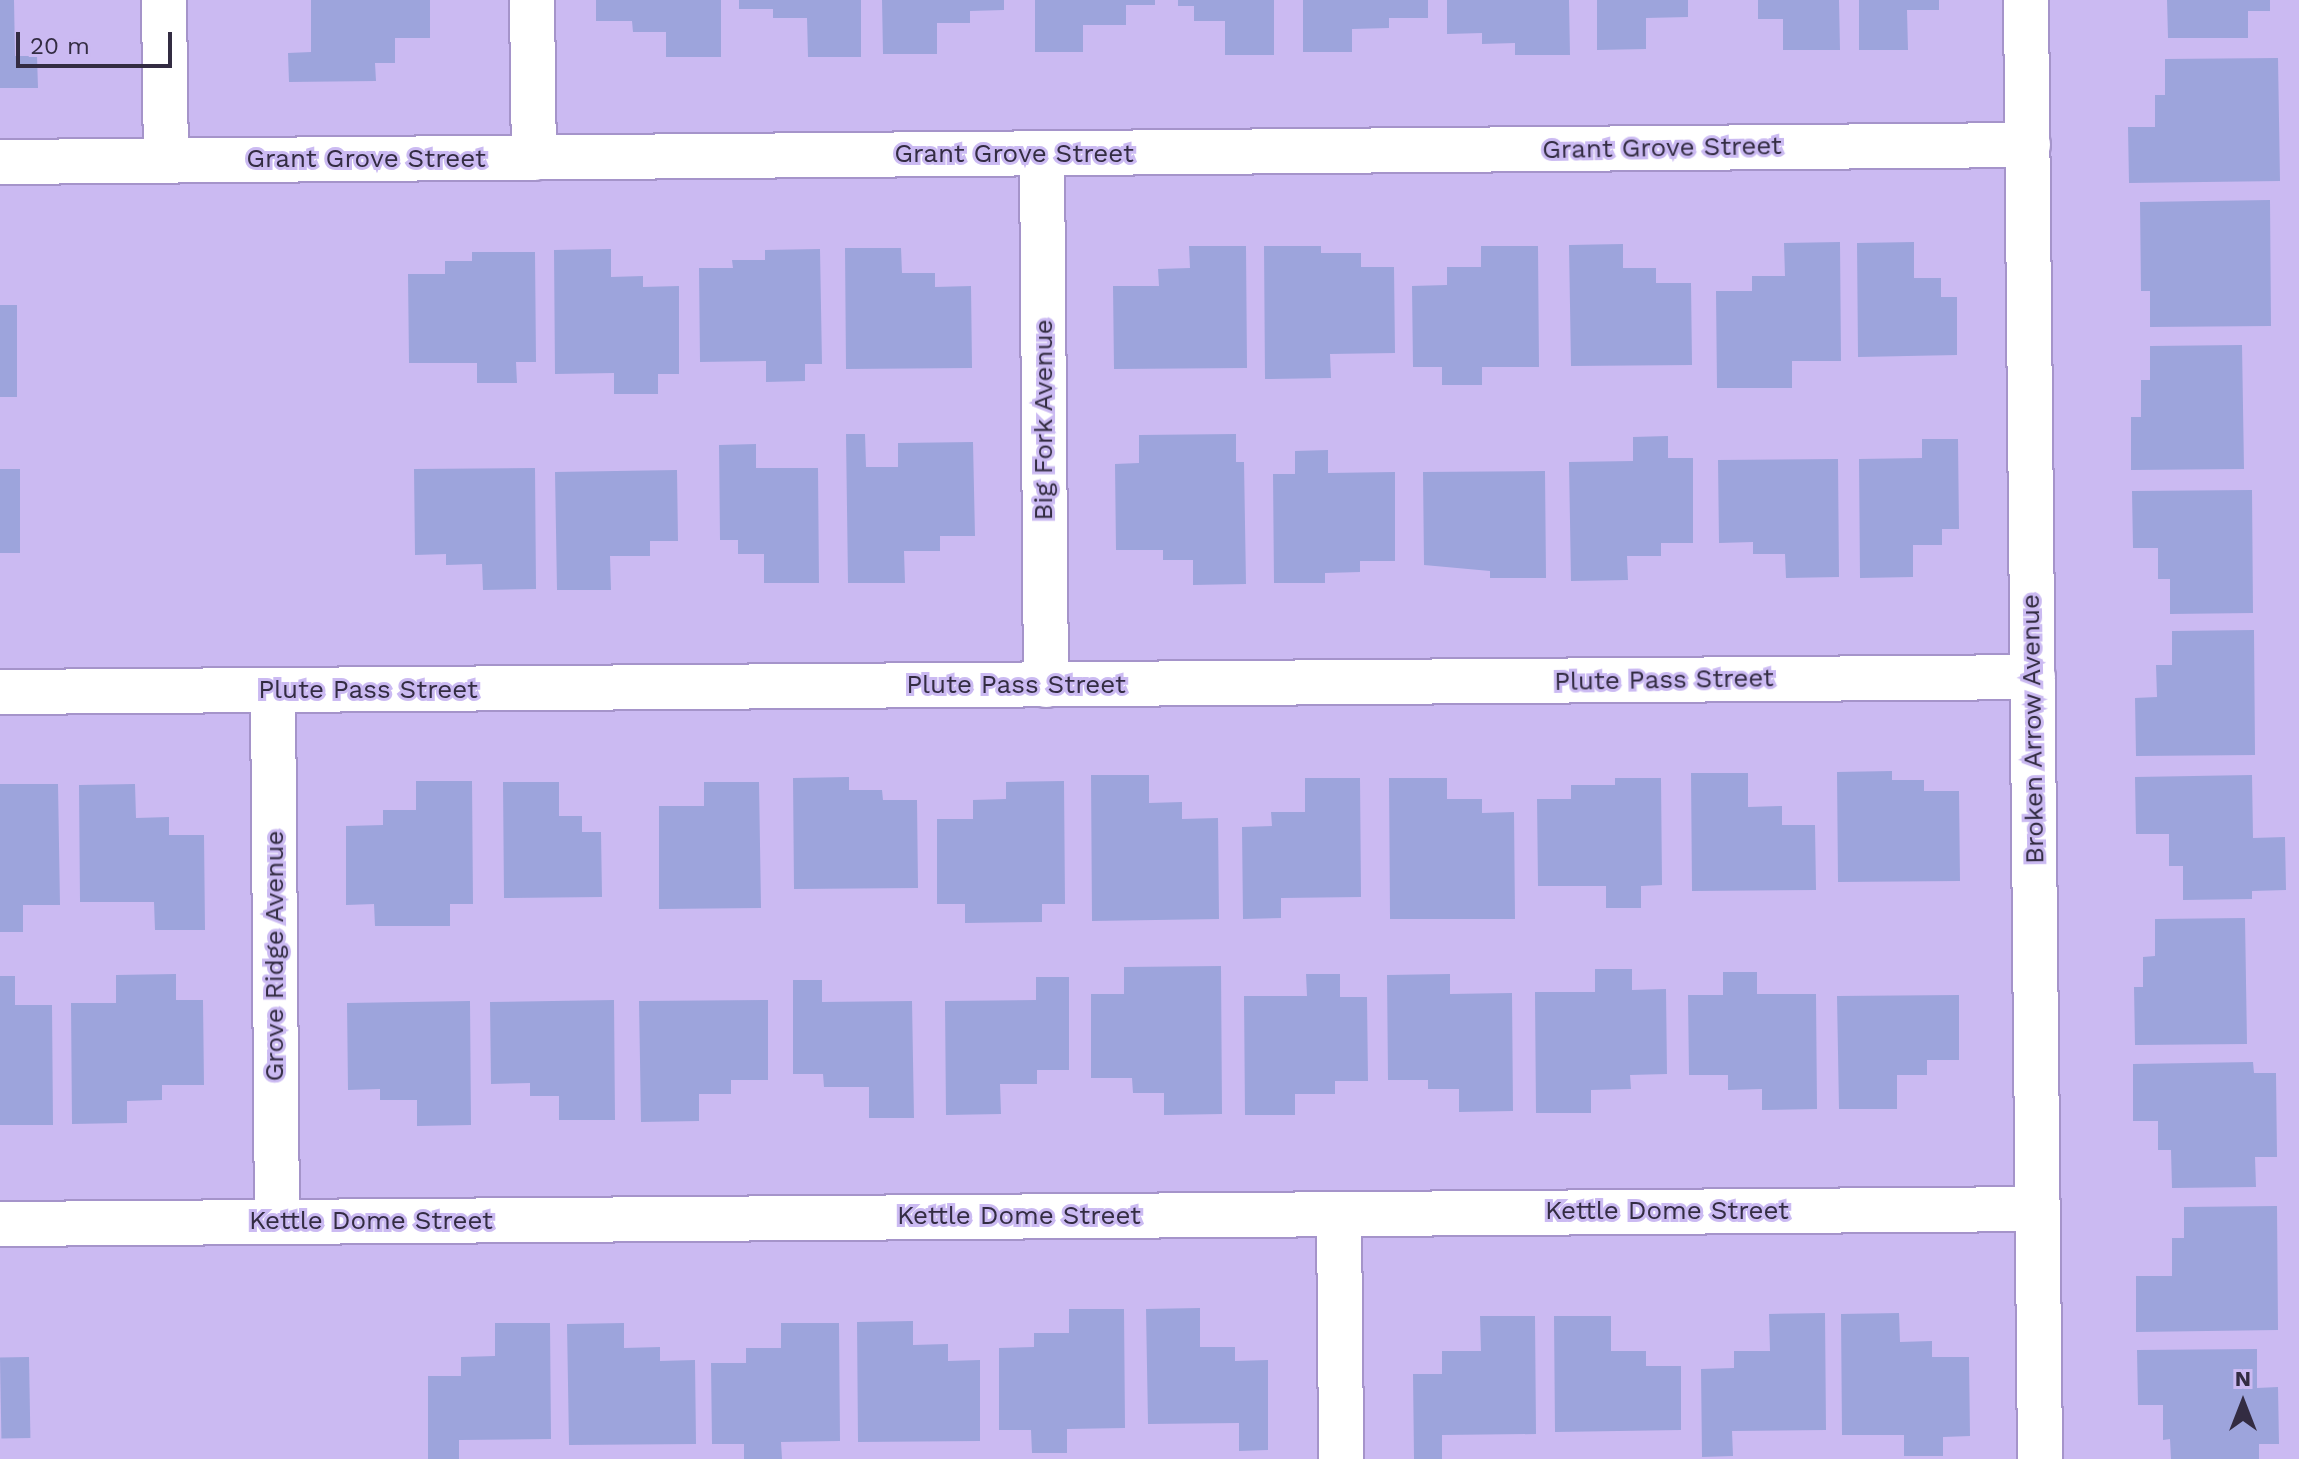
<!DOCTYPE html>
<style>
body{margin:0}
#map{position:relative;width:2299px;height:1459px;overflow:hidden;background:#cbbaf2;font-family:"Work Sans",sans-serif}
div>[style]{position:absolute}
.building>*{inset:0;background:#9da4dc;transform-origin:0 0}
.roads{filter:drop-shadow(2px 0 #a594ca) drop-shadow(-2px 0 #a594ca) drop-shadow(0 2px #a594ca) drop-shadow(0 -2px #a594ca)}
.minor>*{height:44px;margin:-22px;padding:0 22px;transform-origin:22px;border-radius:22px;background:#fff}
span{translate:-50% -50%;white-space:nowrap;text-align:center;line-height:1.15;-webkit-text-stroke:6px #cbbaf2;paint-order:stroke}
.street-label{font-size:26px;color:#332c42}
.north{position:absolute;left:2203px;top:1363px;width:80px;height:80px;-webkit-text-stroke:6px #cbbaf2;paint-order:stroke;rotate:0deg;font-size:22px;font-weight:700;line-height:32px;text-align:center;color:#332c42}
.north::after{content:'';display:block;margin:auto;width:28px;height:36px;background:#332c42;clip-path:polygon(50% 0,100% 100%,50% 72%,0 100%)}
.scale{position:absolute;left:16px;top:32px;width:156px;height:36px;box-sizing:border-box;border:4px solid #332c42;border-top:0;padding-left:10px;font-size:24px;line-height:28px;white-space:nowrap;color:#332c42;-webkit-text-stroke:6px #cbbaf2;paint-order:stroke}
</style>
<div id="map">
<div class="building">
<div style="clip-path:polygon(0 0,14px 0,15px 56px,37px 56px,38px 88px,0 88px)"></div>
<div style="clip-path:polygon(311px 0,430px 0,430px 38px,395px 38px,395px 63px,375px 63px,376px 81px,289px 82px,288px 53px,311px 52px)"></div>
<div style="clip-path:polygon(596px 0,721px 0,721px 57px,666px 57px,666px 32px,633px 32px,632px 21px,596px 21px)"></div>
<div style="clip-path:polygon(739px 0,861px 0,861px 57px,808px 57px,807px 18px,773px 18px,773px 9px,739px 9px)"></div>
<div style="clip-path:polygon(882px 0,1004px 0,1004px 10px,970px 11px,970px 23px,937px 23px,937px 54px,883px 54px)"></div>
<div style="clip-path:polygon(1035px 0,1155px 0,1155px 5px,1126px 5px,1126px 25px,1083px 25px,1083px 52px,1035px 52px)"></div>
<div style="clip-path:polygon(1178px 0,1274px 0,1274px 55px,1225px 55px,1225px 21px,1194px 21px,1194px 6px,1178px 6px)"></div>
<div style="clip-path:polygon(1303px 0,1428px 0,1428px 18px,1389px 18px,1389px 28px,1352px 29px,1352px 52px,1303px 52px)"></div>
<div style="clip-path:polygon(1447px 0,1569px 0,1570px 55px,1515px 55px,1515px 43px,1482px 44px,1482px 33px,1447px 34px)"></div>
<div style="clip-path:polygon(1597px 0,1688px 0,1688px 17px,1646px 18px,1646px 49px,1597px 50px)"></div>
<div style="clip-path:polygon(1758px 0,1839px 0,1840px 50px,1783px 50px,1783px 19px,1758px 19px)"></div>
<div style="clip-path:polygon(1859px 0,1939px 0,1939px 10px,1907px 10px,1908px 50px,1859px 50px)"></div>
<div style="clip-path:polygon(2167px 0,2270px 0,2270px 11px,2248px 11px,2248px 38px,2168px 38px)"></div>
<div style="clip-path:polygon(2278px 58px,2280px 181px,2129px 183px,2128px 127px,2155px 127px,2155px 95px,2165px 95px,2165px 59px)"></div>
<div style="clip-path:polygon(2270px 200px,2271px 326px,2150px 327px,2150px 291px,2141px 291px,2140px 202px)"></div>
<div style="clip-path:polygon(1840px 242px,1841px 361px,1792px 361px,1792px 388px,1717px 388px,1716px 291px,1752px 291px,1752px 276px,1785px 276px,1784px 243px)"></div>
<div style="clip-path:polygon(1914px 242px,1914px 278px,1941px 278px,1941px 297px,1957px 297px,1957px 355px,1858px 357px,1857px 243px)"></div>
<div style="clip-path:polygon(1623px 244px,1623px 268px,1656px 268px,1656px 283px,1691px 283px,1692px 365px,1571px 366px,1569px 245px)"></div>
<div style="clip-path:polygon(1189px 246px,1246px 246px,1247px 368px,1114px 369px,1113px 286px,1159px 286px,1158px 269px,1190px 268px)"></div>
<div style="clip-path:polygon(1264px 246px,1321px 246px,1321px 253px,1361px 253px,1361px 267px,1394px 267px,1395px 353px,1330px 354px,1331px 378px,1265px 379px)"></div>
<div style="clip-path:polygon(1481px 246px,1538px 246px,1539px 367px,1482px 367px,1482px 385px,1442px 385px,1442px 367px,1413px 367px,1412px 286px,1447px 285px,1447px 267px,1481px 267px)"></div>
<div style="clip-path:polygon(845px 248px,901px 248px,902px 273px,935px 273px,935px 287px,971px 286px,972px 368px,846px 369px)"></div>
<div style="clip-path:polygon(611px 249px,611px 277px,643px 276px,643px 287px,679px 286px,679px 374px,658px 374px,658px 394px,614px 394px,614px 373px,555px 374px,554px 250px)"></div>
<div style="clip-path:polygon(820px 249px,822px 364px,805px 364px,805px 381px,766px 382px,766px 361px,700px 362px,699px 268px,733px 268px,732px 260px,765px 260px,765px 250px)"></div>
<div style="clip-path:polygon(472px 252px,535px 252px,536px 362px,516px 362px,517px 383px,477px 383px,477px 363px,409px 363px,408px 274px,445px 274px,445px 261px,472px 261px)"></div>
<div style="left:0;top:305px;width:17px;height:92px"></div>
<div style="clip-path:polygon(2242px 345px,2244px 469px,2131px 470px,2131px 417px,2141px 417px,2141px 380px,2150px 380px,2150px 346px)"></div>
<div style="clip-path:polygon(846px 434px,865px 434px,866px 467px,898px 467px,898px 443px,973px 442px,975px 536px,940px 536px,940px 551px,904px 551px,905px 583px,848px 583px)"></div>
<div style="clip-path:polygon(1236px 434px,1236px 462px,1244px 462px,1246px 584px,1193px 585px,1193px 560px,1163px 560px,1163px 550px,1116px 550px,1115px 464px,1139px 463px,1139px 435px)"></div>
<div style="clip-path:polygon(1668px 436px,1668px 458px,1693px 458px,1693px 543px,1661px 543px,1661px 556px,1627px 556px,1628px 580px,1571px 581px,1569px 462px,1633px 461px,1633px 437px)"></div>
<div style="clip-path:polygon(1922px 439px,1958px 439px,1959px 529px,1942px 529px,1942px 545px,1913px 545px,1913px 577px,1860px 578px,1859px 459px,1922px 458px)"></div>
<div style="clip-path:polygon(756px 444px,756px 468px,818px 468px,819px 583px,764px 583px,764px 554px,738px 554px,738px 540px,720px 540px,719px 445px)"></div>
<div style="clip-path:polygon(1328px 450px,1328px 473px,1395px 472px,1395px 561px,1360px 561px,1360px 572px,1325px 573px,1325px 583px,1274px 583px,1273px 474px,1295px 474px,1295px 451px)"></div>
<div style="clip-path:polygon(1838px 459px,1839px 577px,1786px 578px,1785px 554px,1753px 554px,1753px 542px,1719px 543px,1718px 460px)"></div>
<div style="clip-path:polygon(535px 468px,536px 589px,483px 590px,482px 564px,446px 565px,446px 554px,415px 555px,414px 469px)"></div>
<div style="left:20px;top:469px;width:84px;height:20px;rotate:90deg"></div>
<div style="clip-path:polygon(677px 470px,678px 541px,650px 541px,650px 556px,610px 556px,611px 590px,557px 590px,555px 472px)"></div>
<div style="clip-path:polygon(1545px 471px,1546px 578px,1490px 578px,1490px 571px,1424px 565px,1423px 472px)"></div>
<div style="clip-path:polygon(2252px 490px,2253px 613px,2170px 614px,2170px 579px,2158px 579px,2158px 548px,2133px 548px,2132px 491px)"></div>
<div style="clip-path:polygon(2254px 630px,2255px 755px,2136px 756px,2135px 698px,2157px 697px,2156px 665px,2172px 665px,2172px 631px)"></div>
<div style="clip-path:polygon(1892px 771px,1892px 780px,1924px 780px,1924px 791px,1959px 791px,1960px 881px,1838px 882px,1837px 772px)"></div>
<div style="clip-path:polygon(1691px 773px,1748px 773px,1748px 807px,1782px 806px,1782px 825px,1815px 825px,1816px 890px,1692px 891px)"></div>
<div style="clip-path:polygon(1091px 775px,1149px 775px,1149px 803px,1182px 802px,1182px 819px,1218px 818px,1219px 919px,1092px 921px)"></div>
<div style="clip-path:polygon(2252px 775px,2253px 838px,2285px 837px,2286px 890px,2252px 891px,2252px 899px,2183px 900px,2183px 866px,2169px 866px,2169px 834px,2136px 834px,2135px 777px)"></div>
<div style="clip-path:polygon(849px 777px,849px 790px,882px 790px,883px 800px,917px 800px,918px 888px,794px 889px,793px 778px)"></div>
<div style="clip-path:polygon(1305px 778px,1360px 778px,1361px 897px,1281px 898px,1281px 918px,1243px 919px,1242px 827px,1272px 826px,1271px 812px,1305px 812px)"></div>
<div style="clip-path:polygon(1389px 778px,1447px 778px,1447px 799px,1482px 799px,1482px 813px,1514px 812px,1515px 919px,1390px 919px)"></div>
<div style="clip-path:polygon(1615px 778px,1661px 778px,1662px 885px,1641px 886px,1641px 908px,1606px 908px,1606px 886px,1538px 886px,1537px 799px,1571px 799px,1571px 785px,1615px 785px)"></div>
<div style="clip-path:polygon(416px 781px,472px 781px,473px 904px,450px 904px,450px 926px,375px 926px,374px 904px,346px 905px,346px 826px,383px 825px,383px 810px,416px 810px)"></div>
<div style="clip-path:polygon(1064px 781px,1065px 904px,1042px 904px,1042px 922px,965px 923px,965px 904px,937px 904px,937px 819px,973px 819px,973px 800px,1006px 799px,1006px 782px)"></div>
<div style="clip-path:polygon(503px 782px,559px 782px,559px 816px,582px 816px,582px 832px,601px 832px,602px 897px,504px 898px)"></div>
<div style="clip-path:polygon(704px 782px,759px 782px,761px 908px,659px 909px,659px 806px,704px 806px)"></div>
<div style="clip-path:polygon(0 784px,58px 784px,60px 905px,23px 905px,23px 932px,0 932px)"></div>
<div style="clip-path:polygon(135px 784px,136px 818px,169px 817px,169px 835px,204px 835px,205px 930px,155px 930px,154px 902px,80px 902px,79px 785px)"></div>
<div style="clip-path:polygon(2245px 918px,2247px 1044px,2135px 1045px,2134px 987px,2143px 987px,2143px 957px,2155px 956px,2155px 919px)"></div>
<div style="clip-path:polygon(1221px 966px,1222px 1114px,1164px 1115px,1164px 1093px,1133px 1093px,1132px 1078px,1091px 1078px,1091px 994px,1124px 994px,1124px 967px)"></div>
<div style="clip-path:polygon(1595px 969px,1632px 969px,1632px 990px,1666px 989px,1667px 1074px,1630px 1075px,1631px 1089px,1591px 1090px,1591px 1113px,1536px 1113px,1535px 992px,1595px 992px)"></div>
<div style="clip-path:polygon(1723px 972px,1757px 972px,1757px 994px,1816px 994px,1817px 1109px,1762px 1110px,1762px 1089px,1728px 1090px,1728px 1075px,1689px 1075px,1688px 995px,1723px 995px)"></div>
<div style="clip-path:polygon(176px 974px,176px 1000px,203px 1000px,204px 1085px,162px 1085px,162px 1100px,127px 1101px,127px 1123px,72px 1124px,71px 1003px,116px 1003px,116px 975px)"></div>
<div style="clip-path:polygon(1306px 974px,1340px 974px,1340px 997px,1367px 997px,1368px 1081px,1335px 1081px,1335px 1094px,1295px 1094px,1295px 1115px,1245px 1115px,1244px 996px,1307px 996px)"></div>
<div style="clip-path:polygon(1450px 974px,1450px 994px,1512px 993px,1513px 1111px,1459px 1112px,1459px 1089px,1428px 1089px,1428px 1080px,1388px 1080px,1387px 975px)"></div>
<div style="clip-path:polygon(0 976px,15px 976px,15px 1005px,52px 1005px,53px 1125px,0 1125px)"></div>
<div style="clip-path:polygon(1036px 977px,1069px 977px,1069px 1070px,1037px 1070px,1037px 1084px,1000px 1084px,1001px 1114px,946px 1115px,945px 1001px,1036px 1000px)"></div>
<div style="clip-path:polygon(793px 980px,822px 980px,822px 1002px,912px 1001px,914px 1118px,869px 1118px,869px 1087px,824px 1087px,823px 1074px,793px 1074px)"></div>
<div style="clip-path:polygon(1959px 995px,1959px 1060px,1927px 1060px,1927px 1075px,1897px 1075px,1897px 1109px,1839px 1109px,1837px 996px)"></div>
<div style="clip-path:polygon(614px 1000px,615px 1120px,559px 1120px,559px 1096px,530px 1096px,530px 1083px,491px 1084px,490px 1002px)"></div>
<div style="clip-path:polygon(768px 1000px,768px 1080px,731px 1080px,731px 1094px,699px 1094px,699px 1121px,641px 1122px,639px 1001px)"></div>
<div style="clip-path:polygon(470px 1001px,471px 1125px,417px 1126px,417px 1100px,380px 1100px,380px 1089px,348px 1090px,347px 1003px)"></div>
<div style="clip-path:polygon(2253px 1062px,2254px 1073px,2276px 1073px,2277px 1157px,2255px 1157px,2256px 1187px,2172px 1188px,2171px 1150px,2158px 1150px,2158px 1121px,2133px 1121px,2133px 1064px)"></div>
<div style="clip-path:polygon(2277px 1206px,2278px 1330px,2136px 1332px,2136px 1276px,2172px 1276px,2172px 1238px,2184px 1238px,2184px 1207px)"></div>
<div style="clip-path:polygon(1200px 1308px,1200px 1347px,1235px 1347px,1235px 1361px,1268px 1360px,1268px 1450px,1239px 1451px,1239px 1423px,1148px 1424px,1146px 1309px)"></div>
<div style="clip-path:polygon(1069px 1309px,1124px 1309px,1125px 1428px,1067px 1429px,1067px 1453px,1032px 1453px,1031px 1430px,999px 1430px,999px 1348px,1034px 1347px,1034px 1333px,1069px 1333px)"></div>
<div style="clip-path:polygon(1825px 1313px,1826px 1430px,1732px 1431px,1733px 1456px,1702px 1457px,1701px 1369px,1734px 1368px,1734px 1351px,1770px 1351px,1769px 1314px)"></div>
<div style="clip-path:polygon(1899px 1313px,1900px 1342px,1932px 1341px,1932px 1357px,1969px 1357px,1970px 1436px,1943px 1437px,1943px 1456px,1904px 1456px,1904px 1435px,1842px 1435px,1841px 1314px)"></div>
<div style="clip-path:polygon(1480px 1316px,1535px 1316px,1536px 1434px,1442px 1435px,1442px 1459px,1414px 1459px,1413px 1374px,1442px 1374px,1442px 1351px,1481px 1351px)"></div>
<div style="clip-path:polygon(1554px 1316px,1611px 1316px,1611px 1351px,1646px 1351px,1646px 1366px,1681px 1366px,1681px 1430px,1555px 1432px)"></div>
<div style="clip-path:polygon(913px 1321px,913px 1345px,948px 1344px,948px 1361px,980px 1360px,980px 1441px,858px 1442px,857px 1322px)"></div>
<div style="clip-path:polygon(495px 1323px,550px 1323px,551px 1439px,459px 1440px,459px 1459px,428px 1459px,428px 1376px,461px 1376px,461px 1357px,495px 1356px)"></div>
<div style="clip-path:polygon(624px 1323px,624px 1348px,660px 1347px,660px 1361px,695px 1360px,696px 1444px,569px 1445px,567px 1324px)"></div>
<div style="clip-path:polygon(781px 1323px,839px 1323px,840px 1441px,781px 1442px,782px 1459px,744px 1459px,744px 1444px,712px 1444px,711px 1363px,746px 1363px,746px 1348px,781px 1348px)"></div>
<div style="clip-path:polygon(2257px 1349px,2257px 1388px,2278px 1387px,2279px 1444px,2259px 1444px,2259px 1459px,2171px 1459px,2170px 1439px,2163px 1440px,2163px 1405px,2138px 1405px,2137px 1350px)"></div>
<div style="left:29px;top:1357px;width:81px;height:29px;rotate:89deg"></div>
</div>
<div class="roads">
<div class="minor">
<div style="left:164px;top:0;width:160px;rotate:89.3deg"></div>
<div style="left:532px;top:0;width:158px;rotate:89.3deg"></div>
<div style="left:2026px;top:0;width:1459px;rotate:89.45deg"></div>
<div style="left:1042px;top:154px;width:531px;rotate:89.57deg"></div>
<div style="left:0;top:162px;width:2028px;rotate:-0.48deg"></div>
<div style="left:273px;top:691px;width:531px;rotate:89.57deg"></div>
<div style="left:0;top:692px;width:2033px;rotate:-0.42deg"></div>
<div style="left:1339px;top:1214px;width:245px;rotate:89.5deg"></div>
<div style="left:0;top:1224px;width:2038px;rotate:-0.42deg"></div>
</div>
</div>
<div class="street-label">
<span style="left:1662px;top:148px;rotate:-1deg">Grant Grove Street</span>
<span style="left:1014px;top:154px">Grant Grove Street</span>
<span style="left:366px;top:159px">Grant Grove Street</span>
<span style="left:1044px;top:420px;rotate:-90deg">Big Fork Avenue</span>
<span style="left:1664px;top:680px;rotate:-1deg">Plute Pass Street</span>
<span style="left:1016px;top:685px">Plute Pass Street</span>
<span style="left:368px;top:690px">Plute Pass Street</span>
<span style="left:2033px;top:729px;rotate:-91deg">Broken Arrow Avenue</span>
<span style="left:275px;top:956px;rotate:-90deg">Grove Ridge Avenue</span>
<span style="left:1667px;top:1211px">Kettle Dome Street</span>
<span style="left:1019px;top:1216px">Kettle Dome Street</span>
<span style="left:371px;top:1221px">Kettle Dome Street</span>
</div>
<div class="north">N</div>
<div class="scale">20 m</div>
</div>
